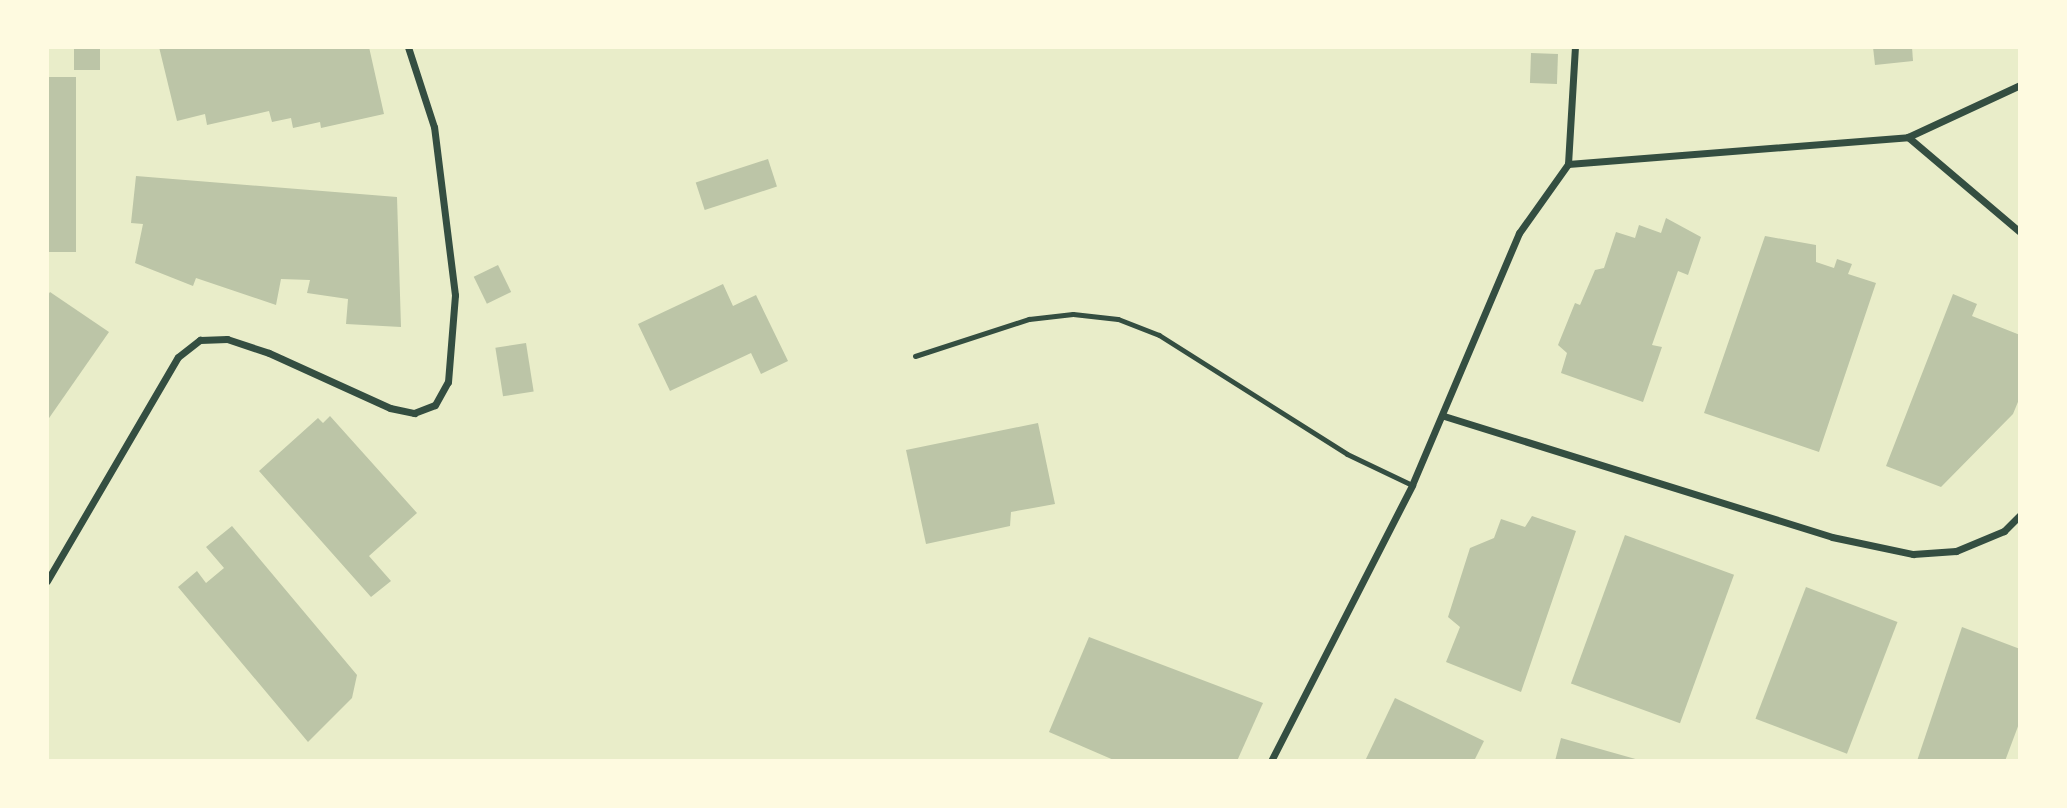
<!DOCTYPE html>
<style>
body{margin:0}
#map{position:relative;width:2067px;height:808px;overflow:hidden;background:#e9edc9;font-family:"IBM Plex Serif",serif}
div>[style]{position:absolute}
.building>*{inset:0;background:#bcc5a7;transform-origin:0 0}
.service>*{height:5px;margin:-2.5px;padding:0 2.5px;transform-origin:2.5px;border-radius:2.5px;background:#344e41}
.minor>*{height:7px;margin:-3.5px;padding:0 3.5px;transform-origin:3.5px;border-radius:3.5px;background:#344e41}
span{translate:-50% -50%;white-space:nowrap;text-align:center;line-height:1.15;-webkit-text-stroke:7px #fefae0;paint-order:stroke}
.frame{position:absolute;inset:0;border:49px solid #fefae0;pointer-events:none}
</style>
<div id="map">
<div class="building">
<div style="left:74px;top:47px;width:26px;height:23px"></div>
<div style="clip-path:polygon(159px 47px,369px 47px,384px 114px,321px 128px,320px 122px,293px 128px,291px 118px,272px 122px,269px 111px,207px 125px,205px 114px,177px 121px)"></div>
<div style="clip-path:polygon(1873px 47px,1912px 47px,1913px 61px,1875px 65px)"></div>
<div style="left:1531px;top:53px;width:27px;height:30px;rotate:2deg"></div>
<div style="left:47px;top:77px;width:29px;height:175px"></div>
<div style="left:768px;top:159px;width:29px;height:76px;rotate:72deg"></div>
<div style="clip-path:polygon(136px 176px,397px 197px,401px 327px,346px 324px,348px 299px,307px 293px,310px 280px,281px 279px,276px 305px,196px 278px,193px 286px,135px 263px,143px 224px,131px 223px)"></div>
<div style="clip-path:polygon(1666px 218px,1701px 237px,1688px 275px,1678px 271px,1652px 345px,1662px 347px,1643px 402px,1561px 373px,1567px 353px,1558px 345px,1575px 303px,1580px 305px,1595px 270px,1604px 268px,1616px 232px,1635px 238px,1639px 225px,1661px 233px)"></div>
<div style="clip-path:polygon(1765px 236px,1816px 245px,1816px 262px,1834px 268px,1837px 259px,1852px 264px,1848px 274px,1876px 283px,1819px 452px,1704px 413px)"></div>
<div style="left:498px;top:265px;width:30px;height:27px;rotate:64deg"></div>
<div style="clip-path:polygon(723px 284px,733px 306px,756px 295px,788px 361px,761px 374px,751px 353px,670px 391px,638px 324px)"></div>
<div style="clip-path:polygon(50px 292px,109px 332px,47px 421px,47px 296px)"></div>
<div style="clip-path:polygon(1953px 294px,1977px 304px,1972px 316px,2020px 335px,2020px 397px,2013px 414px,1941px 487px,1886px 466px)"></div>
<div style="left:526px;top:343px;width:49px;height:31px;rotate:81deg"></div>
<div style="clip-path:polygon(330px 416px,417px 513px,369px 556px,391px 581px,371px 597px,259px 471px,318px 418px,323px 423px)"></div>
<div style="clip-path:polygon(1038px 423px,1055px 504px,1011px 512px,1010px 526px,926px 544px,906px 450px)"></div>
<div style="clip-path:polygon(1532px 516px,1576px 531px,1521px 692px,1446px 662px,1460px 627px,1448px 617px,1470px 548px,1494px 538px,1501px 519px,1525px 527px)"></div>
<div style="clip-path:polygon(232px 526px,357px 675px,352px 698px,308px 742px,178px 587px,197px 571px,206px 583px,224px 568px,206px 547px)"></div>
<div style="left:1625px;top:535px;width:116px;height:158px;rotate:20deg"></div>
<div style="left:1806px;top:587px;width:98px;height:141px;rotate:21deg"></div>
<div style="clip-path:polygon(1962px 627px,2020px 649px,2020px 721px,2005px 761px,1917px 761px)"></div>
<div style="clip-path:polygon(1089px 637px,1263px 703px,1237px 761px,1116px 761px,1049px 732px)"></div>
<div style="clip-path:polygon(1395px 698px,1484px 741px,1474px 761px,1365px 761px)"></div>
<div style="clip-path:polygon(1561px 738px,1639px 760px,1639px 761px,1555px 761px)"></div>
</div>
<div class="service">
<div style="left:915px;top:356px;width:120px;rotate:-18deg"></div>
<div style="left:1029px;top:319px;width:44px;rotate:-6.5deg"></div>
<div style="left:1073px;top:314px;width:45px;rotate:6.3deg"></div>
<div style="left:1118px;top:319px;width:44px;rotate:21.3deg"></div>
<div style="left:1159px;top:335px;width:222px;rotate:32.3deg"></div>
<div style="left:1347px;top:454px;width:72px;rotate:25.5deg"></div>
</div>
<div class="minor">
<div style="left:1908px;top:137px;width:147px;rotate:40.3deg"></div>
<div style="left:1568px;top:164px;width:117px;rotate:-86.6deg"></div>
<div style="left:1444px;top:416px;width:406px;rotate:17.3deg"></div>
<div style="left:1832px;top:537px;width:83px;rotate:11.9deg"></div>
<div style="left:1913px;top:554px;width:43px;rotate:-4deg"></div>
<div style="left:1956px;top:551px;width:52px;rotate:-22.6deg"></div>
<div style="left:2004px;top:531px;width:23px;rotate:-45deg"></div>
<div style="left:47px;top:581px;width:259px;rotate:-59.7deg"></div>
<div style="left:178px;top:357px;width:28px;rotate:-38deg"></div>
<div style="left:200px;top:340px;width:27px;rotate:-2deg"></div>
<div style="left:227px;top:339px;width:44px;rotate:18.4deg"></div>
<div style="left:269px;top:353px;width:133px;rotate:24.4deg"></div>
<div style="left:390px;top:408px;width:25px;rotate:12deg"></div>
<div style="left:414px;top:413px;width:22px;rotate:-21deg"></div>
<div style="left:435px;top:405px;width:26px;rotate:-61deg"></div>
<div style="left:448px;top:382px;width:87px;rotate:-85.4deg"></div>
<div style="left:455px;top:295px;width:169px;rotate:-97.1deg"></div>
<div style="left:434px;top:127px;width:84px;rotate:-108deg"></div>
<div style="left:1271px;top:761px;width:310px;rotate:-62.9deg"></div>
<div style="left:1412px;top:485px;width:274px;rotate:-67deg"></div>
<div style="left:1519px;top:233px;width:85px;rotate:-54.6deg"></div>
<div style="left:1568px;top:164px;width:341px;rotate:-4.5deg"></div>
<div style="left:1908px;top:137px;width:123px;rotate:-24.9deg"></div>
</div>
<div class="frame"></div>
</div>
